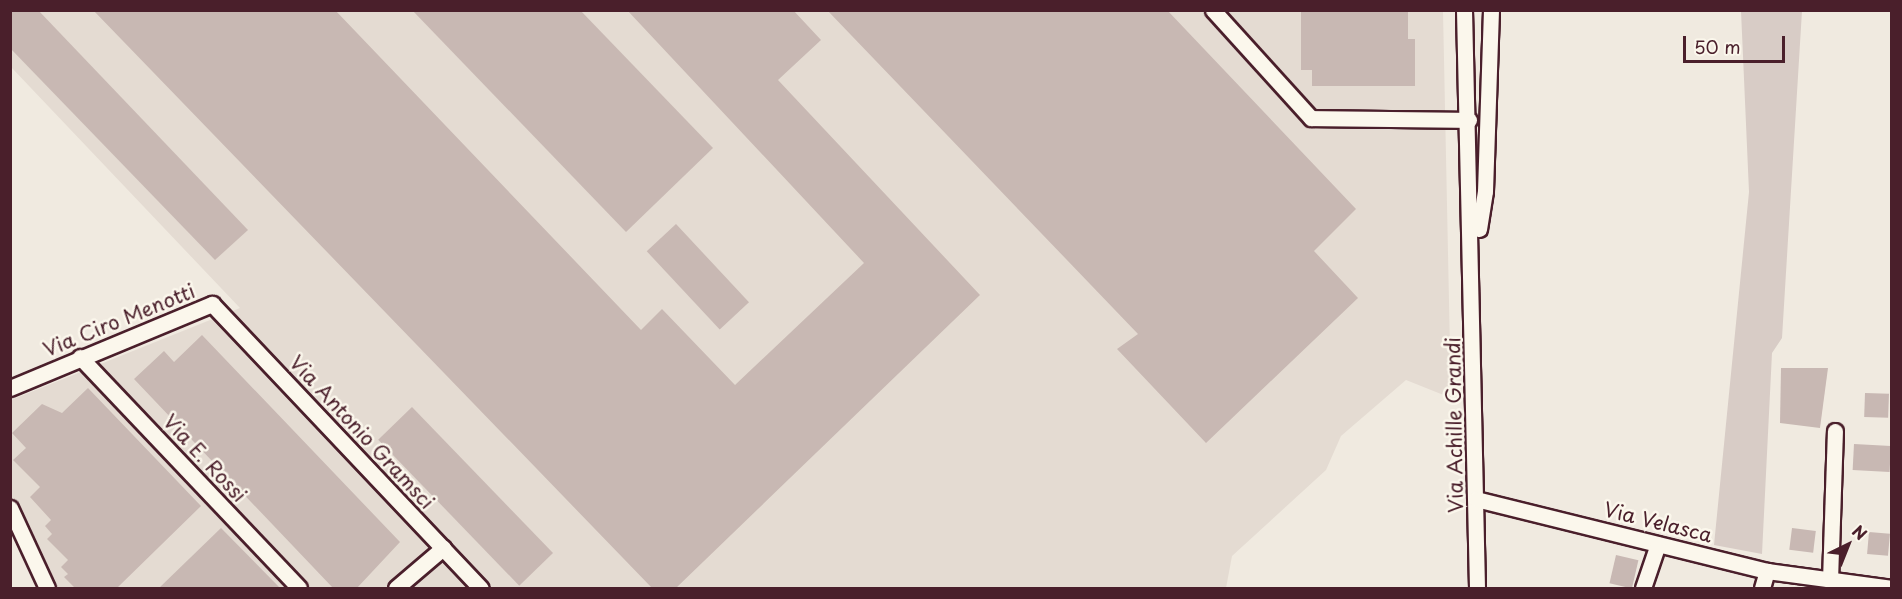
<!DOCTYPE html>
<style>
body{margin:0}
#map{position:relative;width:1902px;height:599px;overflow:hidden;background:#f0eae0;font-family:"Playpen Sans",sans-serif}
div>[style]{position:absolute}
.built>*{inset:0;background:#e4dbd2}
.green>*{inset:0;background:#d8ccc6}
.building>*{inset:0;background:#c8b8b3;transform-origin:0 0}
.roads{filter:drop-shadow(2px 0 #4a1f2b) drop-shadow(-2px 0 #4a1f2b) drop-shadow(0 2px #4a1f2b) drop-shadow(0 -2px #4a1f2b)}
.minor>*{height:15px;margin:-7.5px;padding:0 7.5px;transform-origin:7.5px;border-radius:7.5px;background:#fbf7ec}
span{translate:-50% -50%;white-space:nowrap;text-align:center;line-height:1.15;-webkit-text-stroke:5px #fbf7ec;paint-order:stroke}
.street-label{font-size:20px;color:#4a1f2b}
.frame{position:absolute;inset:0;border:12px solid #4a1f2b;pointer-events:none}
.north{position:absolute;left:1818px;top:515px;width:60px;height:60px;-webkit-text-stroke:4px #fbf7ec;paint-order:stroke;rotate:43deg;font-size:16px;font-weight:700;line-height:24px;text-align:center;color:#4a1f2b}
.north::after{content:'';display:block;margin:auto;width:21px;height:27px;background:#4a1f2b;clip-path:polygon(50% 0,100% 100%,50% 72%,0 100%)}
.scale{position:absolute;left:1683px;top:36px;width:102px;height:27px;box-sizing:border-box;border:3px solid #4a1f2b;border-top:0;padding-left:8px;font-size:18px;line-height:21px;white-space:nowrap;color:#4a1f2b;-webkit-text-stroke:4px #fbf7ec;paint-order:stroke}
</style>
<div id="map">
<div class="built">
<div style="clip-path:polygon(11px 10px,1443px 11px,1451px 398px,1406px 380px,1341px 436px,1326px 470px,1232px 556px,1226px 588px,38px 588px,11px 531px,11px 400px,240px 308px,11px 67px)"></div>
</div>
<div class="green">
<div style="clip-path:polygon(1741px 11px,1802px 11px,1782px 338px,1772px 353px,1762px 554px,1714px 545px,1749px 192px)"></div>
</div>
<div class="building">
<div style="clip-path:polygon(10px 10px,38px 10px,248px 230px,215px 260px,10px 48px)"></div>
<div style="clip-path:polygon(93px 10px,335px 10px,641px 330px,662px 309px,735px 385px,864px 263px,627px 10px,793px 10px,821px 40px,778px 80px,980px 295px,676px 588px,652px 588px)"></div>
<div style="clip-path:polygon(412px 10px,580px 10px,713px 148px,626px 232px)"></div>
<div style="clip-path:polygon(827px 10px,1167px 10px,1356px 209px,1314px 251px,1358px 298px,1206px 443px,1117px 349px,1138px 334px)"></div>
<div style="clip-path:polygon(1301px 10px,1408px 10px,1408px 39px,1415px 39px,1415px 86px,1312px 86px,1312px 70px,1301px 70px)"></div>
<div style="left:676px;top:224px;width:107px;height:40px;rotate:47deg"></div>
<div style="clip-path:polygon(202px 335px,400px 542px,357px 588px,333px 588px,134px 379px,164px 351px,174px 362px)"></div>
<div style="clip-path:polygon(1781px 368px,1828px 368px,1820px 428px,1780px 423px)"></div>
<div style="clip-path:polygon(88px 388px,201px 506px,117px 588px,75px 588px,64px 577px,68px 574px,61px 567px,68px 560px,47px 539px,52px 534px,45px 526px,51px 520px,30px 497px,40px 487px,13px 460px,26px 448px,12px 433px,42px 404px,62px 413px)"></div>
<div style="left:1865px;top:393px;width:24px;height:24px;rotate:2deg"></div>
<div style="left:412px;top:407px;width:203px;height:47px;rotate:46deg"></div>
<div style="left:1854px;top:444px;width:37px;height:26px;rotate:3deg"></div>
<div style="clip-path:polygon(221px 528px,280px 588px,159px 588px)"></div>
<div style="left:1792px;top:528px;width:24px;height:22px;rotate:7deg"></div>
<div style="left:1869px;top:532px;width:21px;height:22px;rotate:5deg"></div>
<div style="left:1616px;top:555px;width:23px;height:29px;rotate:13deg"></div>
</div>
<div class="roads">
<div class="minor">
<div style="left:1213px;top:10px;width:146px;rotate:47.8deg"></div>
<div style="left:1311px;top:118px;width:158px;rotate:0.7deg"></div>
<div style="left:1464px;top:10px;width:578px;rotate:88.71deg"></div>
<div style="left:1479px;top:229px;width:38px;rotate:-81deg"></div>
<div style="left:1485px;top:191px;width:181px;rotate:-88.1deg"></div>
<div style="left:80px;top:357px;width:318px;rotate:46.5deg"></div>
<div style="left:10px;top:388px;width:219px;rotate:-22.6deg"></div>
<div style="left:212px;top:304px;width:391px;rotate:46.6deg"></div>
<div style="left:1476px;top:499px;width:300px;rotate:13.9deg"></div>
<div style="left:1767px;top:571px;width:126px;rotate:7.7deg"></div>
<div style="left:10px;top:508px;width:88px;rotate:65.2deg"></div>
<div style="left:1830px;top:580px;width:149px;rotate:-88.1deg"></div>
<div style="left:396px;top:588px;width:62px;rotate:-40.4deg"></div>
<div style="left:1643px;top:588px;width:46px;rotate:-71.2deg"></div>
<div style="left:1762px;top:588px;width:18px;rotate:-74deg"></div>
</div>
</div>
<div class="street-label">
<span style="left:119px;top:320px;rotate:-22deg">Via Ciro Menotti</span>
<span style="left:1454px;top:425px;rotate:-91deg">Via Achille Grandi</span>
<span style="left:362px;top:432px;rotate:47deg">Via Antonio Gramsci</span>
<span style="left:205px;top:458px;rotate:47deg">Via E. Rossi</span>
<span style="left:1658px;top:522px;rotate:14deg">Via Velasca</span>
</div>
<div class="frame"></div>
<div class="north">N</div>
<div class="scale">50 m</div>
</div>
